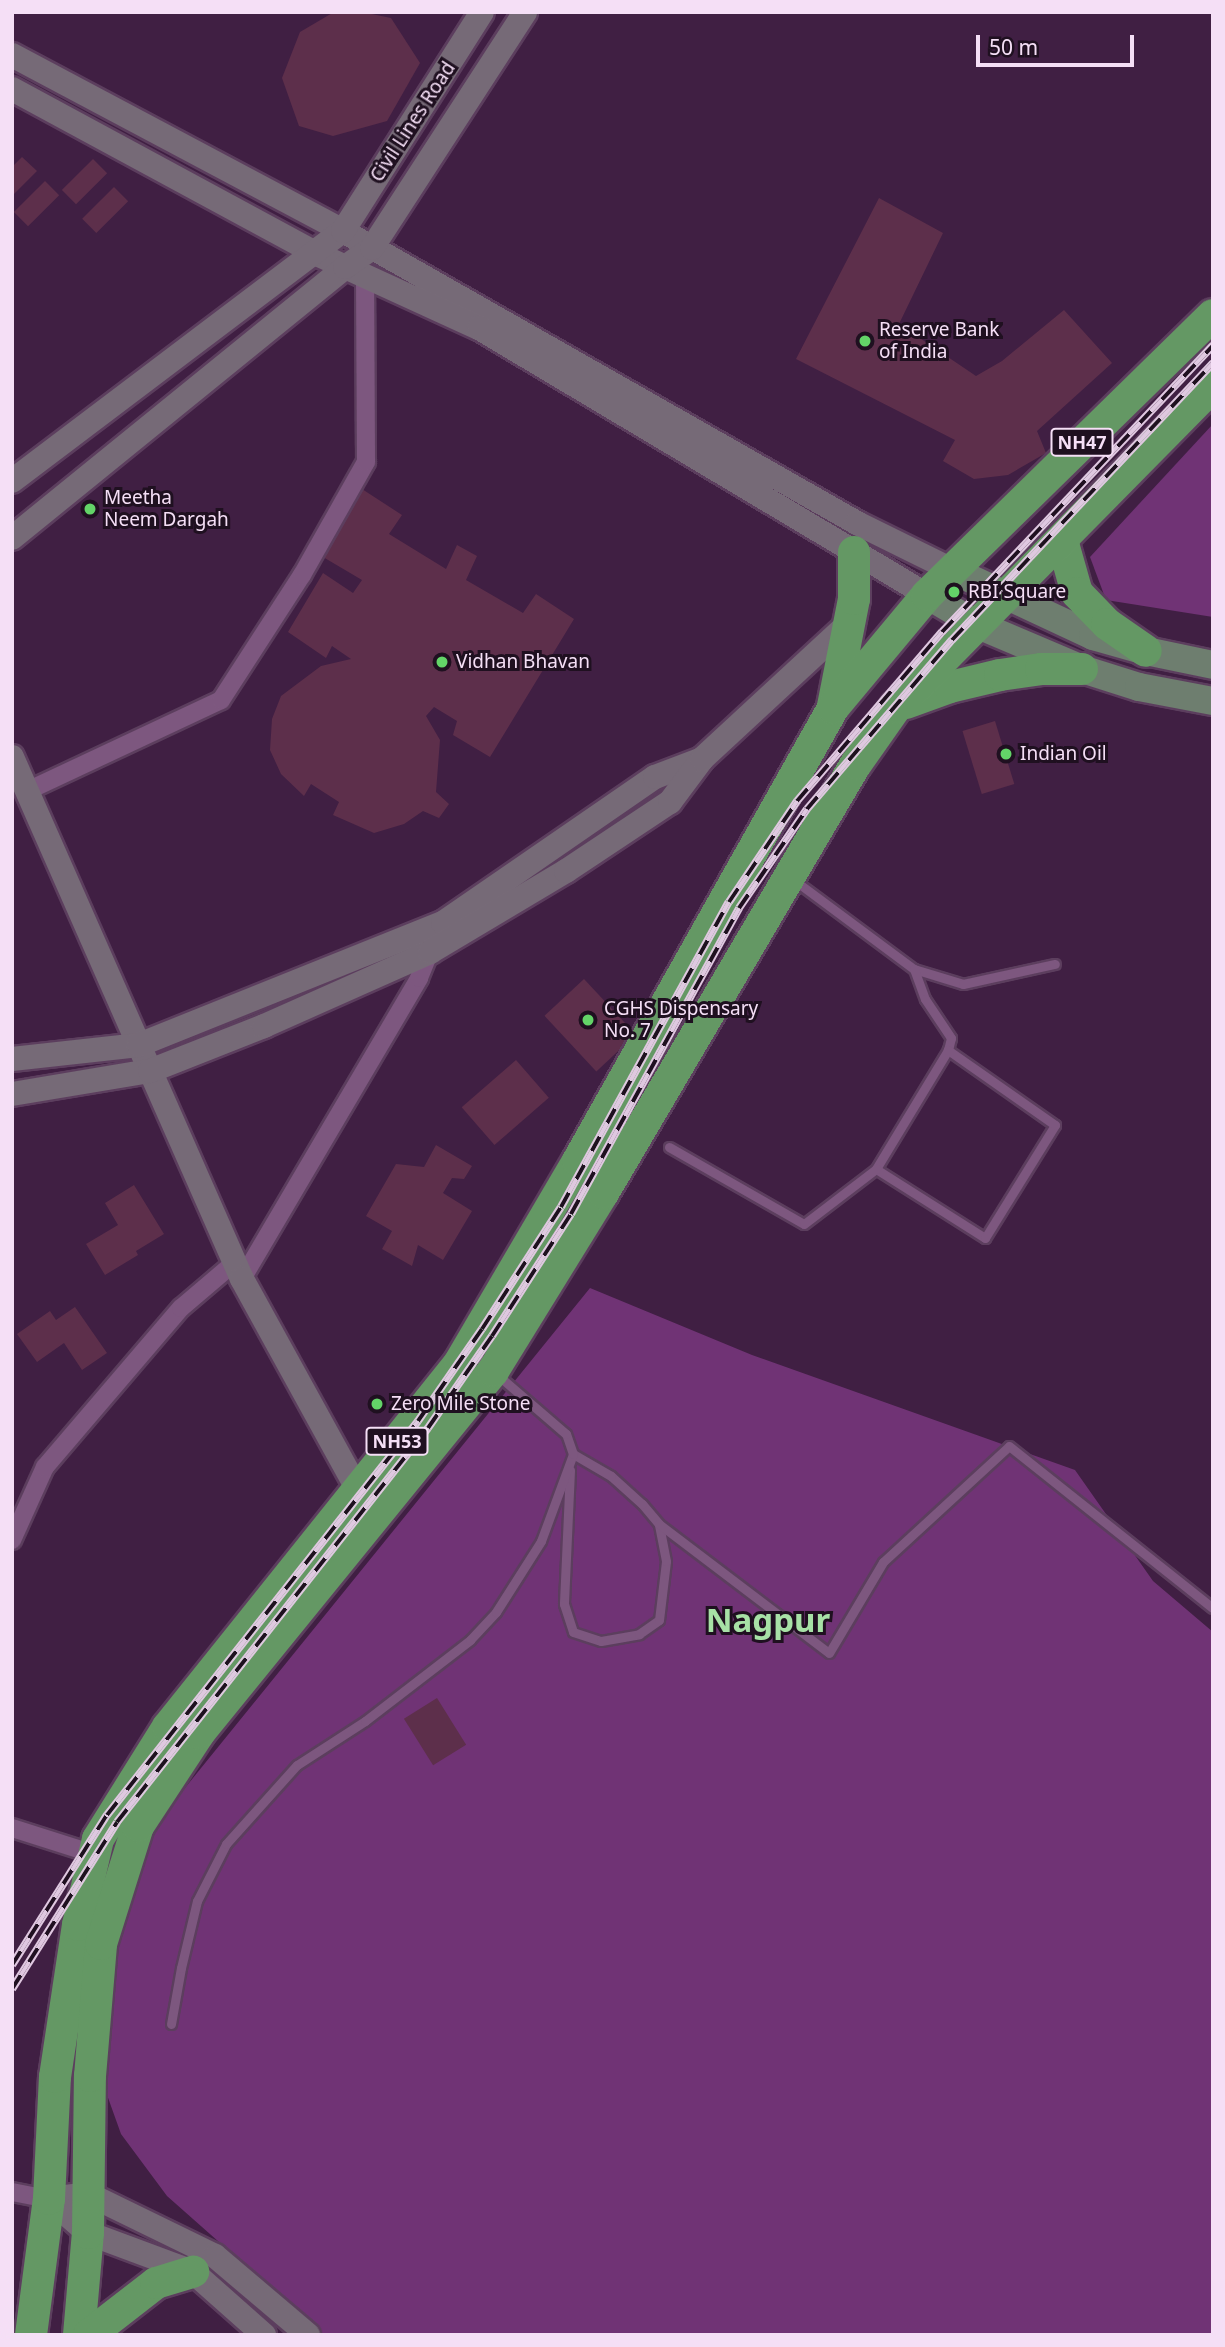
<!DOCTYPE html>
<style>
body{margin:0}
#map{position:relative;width:1225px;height:2347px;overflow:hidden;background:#401f43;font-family:"Noto Sans",sans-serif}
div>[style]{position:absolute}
.green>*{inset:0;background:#703375}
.building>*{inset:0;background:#5d2f4b;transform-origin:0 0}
.roads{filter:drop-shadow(2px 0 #5c3e5e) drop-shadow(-2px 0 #5c3e5e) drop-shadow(0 2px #5c3e5e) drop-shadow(0 -2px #5c3e5e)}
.lane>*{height:9px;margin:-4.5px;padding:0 4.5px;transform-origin:4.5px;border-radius:4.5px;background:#7d577f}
.street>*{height:18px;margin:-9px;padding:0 9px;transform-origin:9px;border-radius:9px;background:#7d577f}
.secondary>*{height:24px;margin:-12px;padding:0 12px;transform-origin:12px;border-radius:12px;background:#766a77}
.primary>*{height:28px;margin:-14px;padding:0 14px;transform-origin:14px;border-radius:14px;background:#6e7e6f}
.highway>*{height:32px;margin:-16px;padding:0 16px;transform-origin:16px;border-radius:16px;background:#649864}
.rail>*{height:8px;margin-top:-4px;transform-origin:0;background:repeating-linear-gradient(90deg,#1f1020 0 16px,#dfc8e0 0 32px);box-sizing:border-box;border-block:2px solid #dfc8e0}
.dots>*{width:19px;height:19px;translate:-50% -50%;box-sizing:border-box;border:4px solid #1f1020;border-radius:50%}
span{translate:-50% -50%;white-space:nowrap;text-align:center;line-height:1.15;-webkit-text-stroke:6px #1f1020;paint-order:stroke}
.shield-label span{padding:2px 5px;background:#1f1020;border:2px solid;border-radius:5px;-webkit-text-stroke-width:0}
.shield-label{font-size:18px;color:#f5dff6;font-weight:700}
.street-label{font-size:19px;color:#f5dff6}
.poi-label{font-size:19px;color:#f5dff6}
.left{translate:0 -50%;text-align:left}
.town-label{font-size:33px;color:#a7e1a6;font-weight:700}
.frame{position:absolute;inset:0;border:14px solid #f5dff6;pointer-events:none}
.scale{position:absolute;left:976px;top:35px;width:158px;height:32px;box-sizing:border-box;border:4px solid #f5dff6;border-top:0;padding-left:9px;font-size:21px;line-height:24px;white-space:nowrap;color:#f5dff6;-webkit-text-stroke:5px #1f1020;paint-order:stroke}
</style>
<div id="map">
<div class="green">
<div style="clip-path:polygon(1213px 424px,1213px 617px,1106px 600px,1090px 557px)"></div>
<div style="clip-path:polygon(590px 1288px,752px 1355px,1075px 1470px,1153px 1581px,1213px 1632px,1213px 2335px,324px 2335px,167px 2196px,121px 2134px,92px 2053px,127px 1874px,163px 1815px)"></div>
</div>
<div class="building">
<div style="clip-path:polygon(334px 12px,362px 12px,391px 18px,420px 63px,387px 121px,333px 136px,299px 126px,282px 78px,300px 32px)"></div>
<div style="clip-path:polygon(22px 157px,37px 171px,12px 196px,12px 167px)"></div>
<div style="left:93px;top:159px;width:20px;height:44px;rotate:45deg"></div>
<div style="left:45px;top:181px;width:20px;height:44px;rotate:45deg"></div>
<div style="left:114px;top:187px;width:20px;height:45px;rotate:45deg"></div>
<div style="clip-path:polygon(879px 198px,943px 233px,899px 324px,976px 376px,1002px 361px,1064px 310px,1112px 363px,1037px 431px,1046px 453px,1008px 475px,974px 479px,943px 461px,955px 440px,796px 359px)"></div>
<div style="clip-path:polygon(362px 489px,402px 515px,389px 534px,446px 569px,457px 545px,477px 556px,466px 580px,523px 613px,536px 594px,574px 619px,490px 757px,453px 735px,457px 721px,434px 707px,426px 716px,440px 740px,436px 792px,449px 804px,439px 818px,423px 811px,404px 824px,374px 833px,333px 815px,339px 802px,311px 784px,304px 796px,281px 774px,270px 750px,272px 719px,281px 696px,321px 666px,351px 659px,332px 646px,326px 658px,288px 632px,323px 573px,353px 593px,362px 580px,323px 557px)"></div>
<div style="left:995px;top:721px;width:66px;height:34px;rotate:73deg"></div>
<div style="left:584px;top:979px;width:76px;height:54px;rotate:47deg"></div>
<div style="left:516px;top:1060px;width:50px;height:72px;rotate:49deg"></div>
<div style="clip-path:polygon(436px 1145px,472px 1166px,464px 1179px,452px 1178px,443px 1193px,472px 1211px,443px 1260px,418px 1245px,412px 1266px,382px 1249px,392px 1231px,366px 1216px,396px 1164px,424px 1167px)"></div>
<div style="clip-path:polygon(134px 1185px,164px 1234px,136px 1251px,138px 1255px,105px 1275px,86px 1244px,118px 1225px,105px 1203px)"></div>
<div style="clip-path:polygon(75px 1307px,107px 1353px,82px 1370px,64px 1343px,37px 1362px,17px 1334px,50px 1311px,56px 1320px)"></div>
<div style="left:437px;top:1698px;width:55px;height:39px;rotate:58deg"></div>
</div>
<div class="roads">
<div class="lane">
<div style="left:794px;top:880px;width:149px;rotate:36.6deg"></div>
<div style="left:914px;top:969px;width:51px;rotate:17deg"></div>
<div style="left:963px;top:984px;width:94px;rotate:-12.3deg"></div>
<div style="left:914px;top:969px;width:32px;rotate:70deg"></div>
<div style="left:925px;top:999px;width:47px;rotate:56.3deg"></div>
<div style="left:951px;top:1038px;width:12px;rotate:104deg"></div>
<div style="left:948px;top:1050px;width:139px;rotate:121.2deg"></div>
<div style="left:876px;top:1169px;width:129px;rotate:32.3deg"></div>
<div style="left:985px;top:1238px;width:133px;rotate:-58.2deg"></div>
<div style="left:1055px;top:1125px;width:131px;rotate:-145deg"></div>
<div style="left:669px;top:1147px;width:155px;rotate:29.7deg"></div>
<div style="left:804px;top:1224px;width:91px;rotate:-37.4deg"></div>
<div style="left:570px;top:1470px;width:134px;rotate:92.6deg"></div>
<div style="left:564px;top:1604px;width:29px;rotate:72deg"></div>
<div style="left:573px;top:1632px;width:29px;rotate:18deg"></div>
<div style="left:601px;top:1641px;width:39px;rotate:-10deg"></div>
<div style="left:639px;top:1634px;width:24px;rotate:-35deg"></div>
<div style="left:659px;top:1620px;width:59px;rotate:-83.2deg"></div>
<div style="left:666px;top:1561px;width:38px;rotate:-101deg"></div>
<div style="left:659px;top:1524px;width:26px;rotate:-130deg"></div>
<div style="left:642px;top:1504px;width:42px;rotate:-137.9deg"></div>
<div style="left:611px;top:1476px;width:44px;rotate:-149.9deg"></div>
<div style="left:659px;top:1524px;width:213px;rotate:37.2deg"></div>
<div style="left:829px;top:1653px;width:106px;rotate:-59.3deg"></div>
<div style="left:883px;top:1562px;width:171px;rotate:-42.6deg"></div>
<div style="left:1009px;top:1446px;width:260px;rotate:38.5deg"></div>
<div style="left:171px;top:2024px;width:57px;rotate:-79.9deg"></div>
<div style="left:181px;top:1968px;width:69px;rotate:-76.6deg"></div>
<div style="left:197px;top:1901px;width:64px;rotate:-63deg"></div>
<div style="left:226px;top:1844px;width:106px;rotate:-48.1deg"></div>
<div style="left:297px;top:1765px;width:81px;rotate:-32.9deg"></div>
<div style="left:365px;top:1721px;width:133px;rotate:-37.6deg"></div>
<div style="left:470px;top:1640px;width:38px;rotate:-47deg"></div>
<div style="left:496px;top:1612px;width:84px;rotate:-57.6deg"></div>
<div style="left:541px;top:1541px;width:93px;rotate:-69.8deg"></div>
<div style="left:573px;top:1454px;width:21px;rotate:-109deg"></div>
<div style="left:566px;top:1434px;width:125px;rotate:-139.2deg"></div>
</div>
<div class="street">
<div style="left:27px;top:791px;width:214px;rotate:-25.1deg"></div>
<div style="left:221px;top:700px;width:149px;rotate:-57.1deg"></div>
<div style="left:302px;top:575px;width:130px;rotate:-60.5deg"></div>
<div style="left:366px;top:462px;width:186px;rotate:-90.3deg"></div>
<div style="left:242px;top:1279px;width:349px;rotate:-59.5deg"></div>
<div style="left:419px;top:978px;width:32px;rotate:-68deg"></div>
<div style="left:12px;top:1540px;width:80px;rotate:-65.7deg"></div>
<div style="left:45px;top:1467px;width:209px;rotate:-49.5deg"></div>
<div style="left:181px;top:1308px;width:71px;rotate:-40.4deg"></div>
<div style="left:12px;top:1828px;width:86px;rotate:17.6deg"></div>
<div style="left:12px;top:2192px;width:38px;rotate:11deg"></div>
</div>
<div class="secondary">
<div style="left:12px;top:55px;width:375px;rotate:28deg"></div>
<div style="left:343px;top:231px;width:591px;rotate:29.6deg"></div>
<div style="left:857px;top:523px;width:106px;rotate:26.3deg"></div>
<div style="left:12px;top:89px;width:347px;rotate:28.4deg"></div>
<div style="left:317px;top:254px;width:178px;rotate:24.6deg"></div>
<div style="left:479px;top:328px;width:522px;rotate:30.79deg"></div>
<div style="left:12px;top:481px;width:415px;rotate:-37.1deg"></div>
<div style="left:343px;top:231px;width:259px;rotate:-57.6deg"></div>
<div style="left:12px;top:538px;width:429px;rotate:-39.1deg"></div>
<div style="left:345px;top:267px;width:33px;rotate:-35deg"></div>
<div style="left:372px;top:248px;width:281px;rotate:-57deg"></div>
<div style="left:12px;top:757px;width:570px;rotate:66.22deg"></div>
<div style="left:242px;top:1279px;width:241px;rotate:61.2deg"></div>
<div style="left:12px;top:1059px;width:128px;rotate:-6.3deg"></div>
<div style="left:139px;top:1045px;width:328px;rotate:-21.9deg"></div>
<div style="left:443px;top:923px;width:257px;rotate:-34.6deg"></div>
<div style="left:655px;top:777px;width:50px;rotate:-21deg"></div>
<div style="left:12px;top:1094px;width:140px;rotate:-9.5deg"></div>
<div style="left:150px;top:1071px;width:123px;rotate:-21.5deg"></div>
<div style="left:264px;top:1026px;width:182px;rotate:-24deg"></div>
<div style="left:430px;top:952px;width:158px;rotate:-30.8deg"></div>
<div style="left:566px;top:871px;width:125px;rotate:-33.6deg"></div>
<div style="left:670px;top:802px;width:54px;rotate:-53.3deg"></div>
<div style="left:702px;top:759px;width:200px;rotate:-42.8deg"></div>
<div style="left:49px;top:2199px;width:39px;rotate:-7deg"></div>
<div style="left:88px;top:2194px;width:141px;rotate:26deg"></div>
<div style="left:215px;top:2256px;width:122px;rotate:40.3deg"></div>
<div style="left:49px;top:2199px;width:52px;rotate:41.1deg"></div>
<div style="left:88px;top:2233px;width:112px;rotate:20.4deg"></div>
<div style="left:193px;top:2272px;width:95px;rotate:41.6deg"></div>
</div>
<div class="primary">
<div style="left:952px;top:570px;width:156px;rotate:25.1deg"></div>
<div style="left:1093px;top:636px;width:55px;rotate:15.8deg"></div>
<div style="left:1146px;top:651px;width:68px;rotate:11.8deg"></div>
<div style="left:927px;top:595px;width:57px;rotate:30.6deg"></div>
<div style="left:976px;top:624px;width:115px;rotate:23deg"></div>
<div style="left:1082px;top:669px;width:60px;rotate:17.5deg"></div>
<div style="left:1139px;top:687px;width:75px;rotate:10.7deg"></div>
</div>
<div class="highway">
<div style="left:1062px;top:540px;width:55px;rotate:74.2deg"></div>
<div style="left:1077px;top:593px;width:43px;rotate:45.9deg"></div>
<div style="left:1107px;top:624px;width:47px;rotate:34.7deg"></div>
<div style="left:906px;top:703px;width:47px;rotate:-20deg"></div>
<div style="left:950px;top:687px;width:51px;rotate:-13.5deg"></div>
<div style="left:1000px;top:675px;width:41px;rotate:-8.3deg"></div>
<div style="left:1041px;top:669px;width:41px"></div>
<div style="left:833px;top:706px;width:109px;rotate:-78.9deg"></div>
<div style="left:854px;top:599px;width:47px;rotate:-90deg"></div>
<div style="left:31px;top:2335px;width:137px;rotate:-82.5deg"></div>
<div style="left:49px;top:2199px;width:122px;rotate:-87.2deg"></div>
<div style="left:55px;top:2077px;width:154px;rotate:-81.4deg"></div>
<div style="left:78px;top:1925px;width:88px;rotate:-76.9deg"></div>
<div style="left:98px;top:1839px;width:132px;rotate:-58deg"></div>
<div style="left:168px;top:1727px;width:467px;rotate:-51.3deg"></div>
<div style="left:460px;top:1362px;width:233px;rotate:-59.6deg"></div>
<div style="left:578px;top:1161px;width:520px;rotate:-60.62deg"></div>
<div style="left:833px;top:708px;width:147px;rotate:-50.2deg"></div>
<div style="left:927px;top:595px;width:400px;rotate:-44.4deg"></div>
<div style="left:79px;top:2335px;width:102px;rotate:-85deg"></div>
<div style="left:88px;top:2233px;width:157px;rotate:-89.3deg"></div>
<div style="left:90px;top:2076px;width:132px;rotate:-85.2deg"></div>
<div style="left:101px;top:1944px;width:124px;rotate:-72.6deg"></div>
<div style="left:138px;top:1826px;width:111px;rotate:-56.7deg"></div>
<div style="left:199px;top:1733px;width:466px;rotate:-50.9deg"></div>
<div style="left:493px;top:1371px;width:209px;rotate:-58.3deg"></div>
<div style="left:603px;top:1193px;width:498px;rotate:-59.5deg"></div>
<div style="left:856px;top:764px;width:70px;rotate:-54.9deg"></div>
<div style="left:896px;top:707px;width:451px;rotate:-45.4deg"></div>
<div style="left:89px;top:2335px;width:85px;rotate:-37.8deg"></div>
<div style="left:156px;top:2283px;width:39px;rotate:-17deg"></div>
</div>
</div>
<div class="rail">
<div style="left:12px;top:1965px;width:178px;rotate:-57.7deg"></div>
<div style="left:107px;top:1815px;width:502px;rotate:-51.71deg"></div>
<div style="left:418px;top:1421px;width:112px;rotate:-55.2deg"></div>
<div style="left:482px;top:1329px;width:145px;rotate:-57.1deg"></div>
<div style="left:561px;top:1207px;width:348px;rotate:-61.2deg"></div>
<div style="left:729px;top:902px;width:122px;rotate:-56deg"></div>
<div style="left:797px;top:801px;width:223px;rotate:-49.4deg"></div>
<div style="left:942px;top:632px;width:395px;rotate:-46.6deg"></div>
<div style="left:12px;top:1989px;width:197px;rotate:-57.8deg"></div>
<div style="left:117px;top:1822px;width:502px;rotate:-51.71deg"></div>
<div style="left:428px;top:1428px;width:112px;rotate:-55.2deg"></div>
<div style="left:492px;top:1336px;width:145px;rotate:-57.1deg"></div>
<div style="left:571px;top:1214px;width:349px;rotate:-61.2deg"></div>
<div style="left:739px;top:908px;width:120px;rotate:-55.5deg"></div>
<div style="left:807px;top:809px;width:223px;rotate:-49.4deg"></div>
<div style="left:952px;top:640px;width:381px;rotate:-46.7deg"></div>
</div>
<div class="dots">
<div style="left:865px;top:341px;background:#63d468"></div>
<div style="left:90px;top:509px;background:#63d468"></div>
<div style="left:954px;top:592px;background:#63d468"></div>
<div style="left:442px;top:662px;background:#63d468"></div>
<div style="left:1006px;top:754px;background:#63d468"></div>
<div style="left:588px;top:1020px;background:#63d468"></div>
<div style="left:377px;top:1404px;background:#63d468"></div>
</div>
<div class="shield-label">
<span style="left:1082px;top:442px">NH47</span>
<span style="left:397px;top:1441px">NH53</span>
</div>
<div class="street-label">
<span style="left:413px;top:122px;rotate:-57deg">Civil Lines Road</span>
</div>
<div class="poi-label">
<span class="left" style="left:879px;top:341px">Reserve Bank<br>of India</span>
<span class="left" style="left:104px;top:509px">Meetha<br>Neem Dargah</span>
<span class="left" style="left:968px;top:592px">RBI Square</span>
<span class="left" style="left:456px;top:662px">Vidhan Bhavan</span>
<span class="left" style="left:1020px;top:754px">Indian Oil</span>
<span class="left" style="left:604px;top:1020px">CGHS Dispensary<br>No. 7</span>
<span class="left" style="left:391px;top:1404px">Zero Mile Stone</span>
</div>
<div class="town-label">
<span style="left:768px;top:1620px">Nagpur</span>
</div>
<div class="frame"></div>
<div class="scale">50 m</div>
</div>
